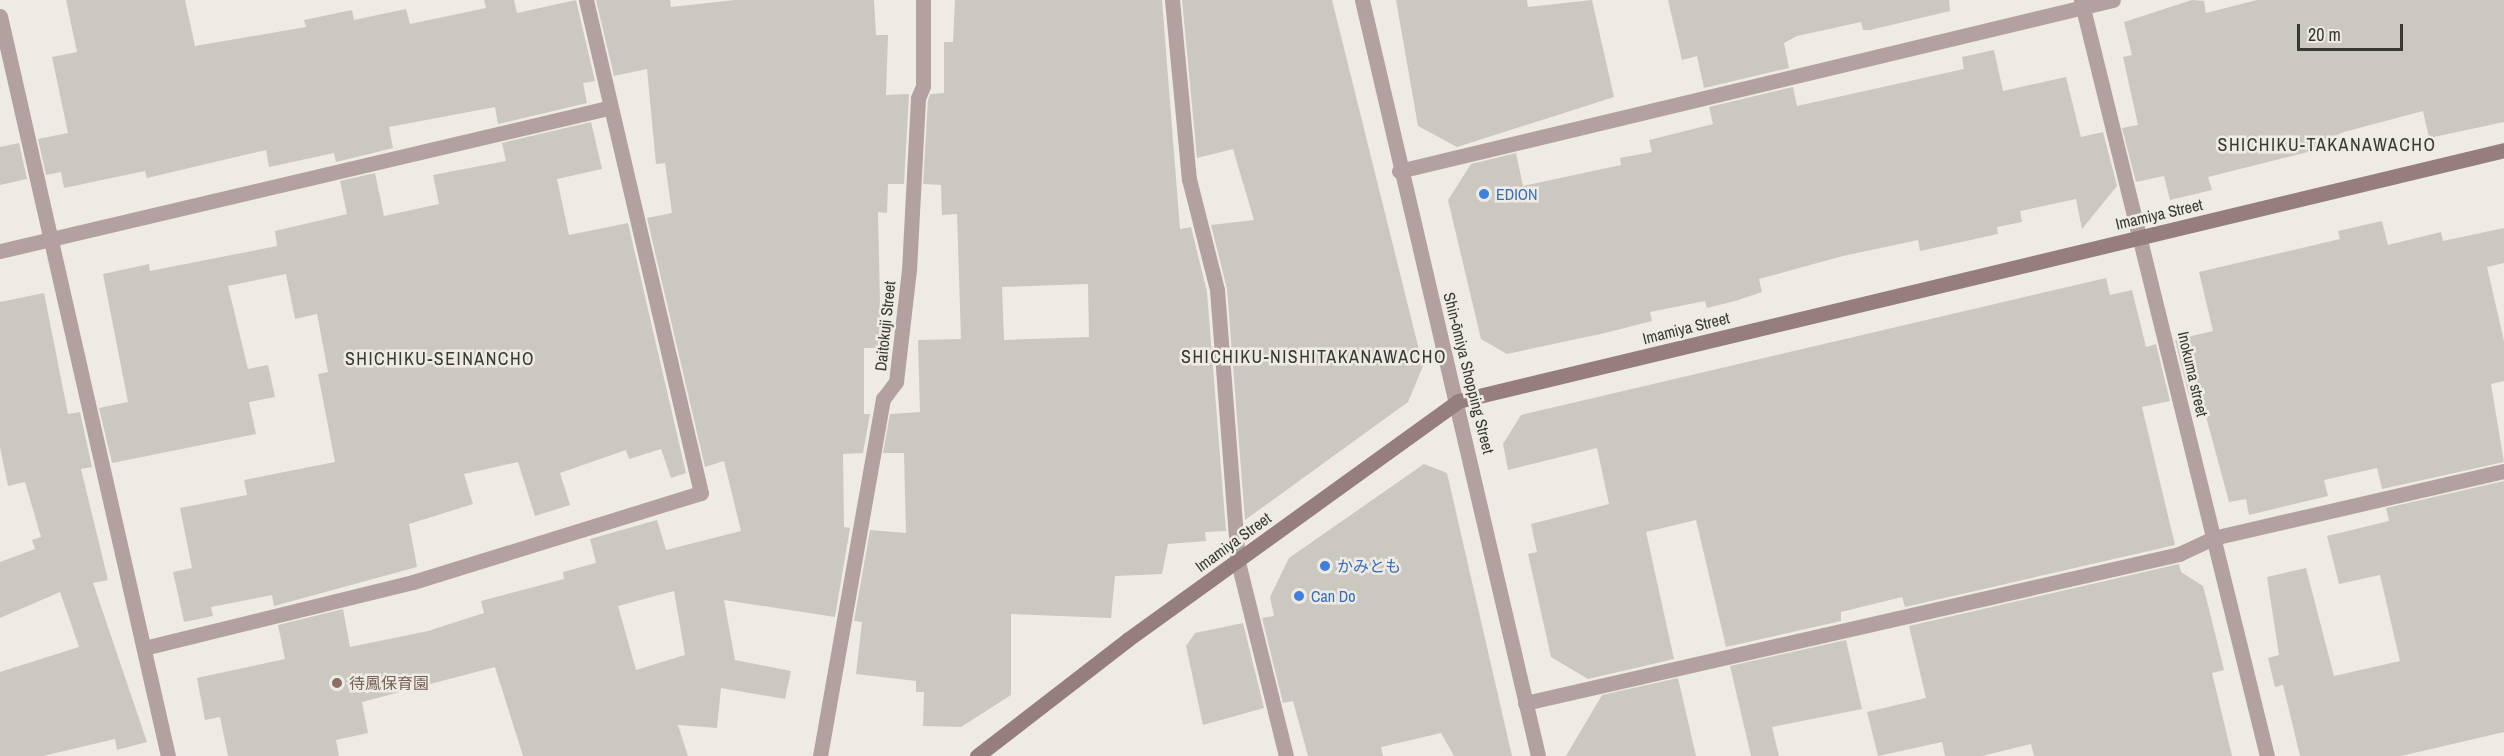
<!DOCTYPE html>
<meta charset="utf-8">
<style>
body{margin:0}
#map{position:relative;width:2504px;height:756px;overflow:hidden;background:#eeebe4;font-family:"Archivo Narrow","Noto Sans JP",sans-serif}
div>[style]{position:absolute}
.building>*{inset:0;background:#cbc8c1}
.street>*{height:15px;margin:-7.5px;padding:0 7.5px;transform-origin:7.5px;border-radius:7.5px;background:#b3a1a1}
.secondary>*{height:15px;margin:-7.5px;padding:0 7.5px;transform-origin:7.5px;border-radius:7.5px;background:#967d7e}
.dots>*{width:16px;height:16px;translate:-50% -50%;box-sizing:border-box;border:3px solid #eeebe4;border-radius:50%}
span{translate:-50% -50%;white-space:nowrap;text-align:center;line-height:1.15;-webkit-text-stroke:5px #eeebe4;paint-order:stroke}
.shop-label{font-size:16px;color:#366cbe}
.left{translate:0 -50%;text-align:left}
.street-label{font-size:16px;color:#393835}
.education-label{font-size:16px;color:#785e54}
.neighbourhood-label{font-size:18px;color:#393835;letter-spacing:1.5px}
.scale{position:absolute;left:2297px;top:24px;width:106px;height:27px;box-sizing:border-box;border:3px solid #393835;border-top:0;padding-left:8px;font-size:18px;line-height:21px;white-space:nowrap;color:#393835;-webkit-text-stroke:4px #eeebe4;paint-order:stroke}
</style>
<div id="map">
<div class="building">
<div style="clip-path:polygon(66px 0,185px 0,195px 46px,306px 27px,304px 20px,352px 10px,354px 20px,406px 9px,410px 24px,486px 8px,484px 0,514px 0,517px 13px,576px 0,595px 81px,583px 83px,587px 103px,498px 124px,495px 107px,389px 127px,393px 148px,336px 162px,334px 153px,269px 167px,266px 150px,147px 178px,145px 171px,64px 188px,61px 172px,46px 175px,38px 139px,68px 133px,52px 57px,77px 52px)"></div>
<div style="clip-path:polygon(evenodd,596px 0,670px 0,671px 7px,735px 0,874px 0,876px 35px,888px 35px,886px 95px,909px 94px,904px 184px,888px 184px,887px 213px,878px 212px,881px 348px,864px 348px,864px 414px,870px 414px,863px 453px,843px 454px,844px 527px,850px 528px,835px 617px,724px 600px,735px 660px,791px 671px,785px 699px,721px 688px,717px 728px,678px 725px,688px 756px,523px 756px,495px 667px,362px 702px,368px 733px,336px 740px,339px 756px,228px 756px,220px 717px,205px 720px,197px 678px,285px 659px,278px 625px,343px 609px,350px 647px,428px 631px,484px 613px,481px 601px,564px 579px,563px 572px,596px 563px,590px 539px,657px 520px,666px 550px,741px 531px,724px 461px,705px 467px,647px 218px,672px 213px,665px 163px,656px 164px,647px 69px,614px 76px,596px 0,674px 591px,685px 655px,636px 670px,618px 606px,674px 591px)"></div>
<div style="clip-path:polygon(evenodd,955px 0,1162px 0,1180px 229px,1191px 227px,1207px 292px,1226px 531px,1205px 532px,1206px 541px,1168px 544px,1162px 574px,1115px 576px,1111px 618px,1011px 614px,1011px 695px,961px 727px,923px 726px,924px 692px,916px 692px,916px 681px,856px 674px,862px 622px,854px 621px,870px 530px,906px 533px,904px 453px,883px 453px,890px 414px,920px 412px,918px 340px,961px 339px,957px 214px,942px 215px,941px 185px,923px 184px,928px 100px,930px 94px,944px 93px,944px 42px,953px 42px,955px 0,1088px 284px,1089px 337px,1004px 340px,1002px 287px,1088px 284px)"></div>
<div style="clip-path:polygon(1182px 0,1332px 0,1423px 366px,1408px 402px,1245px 520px,1227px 289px,1211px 225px,1254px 220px,1233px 149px,1197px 158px)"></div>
<div style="clip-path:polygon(1396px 0,1527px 0,1528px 7px,1592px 0,1614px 97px,1457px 147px,1418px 126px)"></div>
<div style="clip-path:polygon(1668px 0,1949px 0,1950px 11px,1870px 30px,1863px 30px,1861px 22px,1797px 36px,1784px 43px,1789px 68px,1704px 88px,1697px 56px,1682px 60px)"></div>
<div style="clip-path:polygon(2192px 0,2204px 1px,2206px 13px,2257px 0,2504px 0,2504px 122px,2429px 138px,2423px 111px,2344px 132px,2322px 141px,2324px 148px,2208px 177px,2212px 190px,2170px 200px,2164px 176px,2136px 182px,2122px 128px,2138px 125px,2123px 57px,2132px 55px,2124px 22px)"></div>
<div style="clip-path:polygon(1994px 50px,2003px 91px,2066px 77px,2081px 137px,2103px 132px,2117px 186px,2082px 229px,2076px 199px,2020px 211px,2022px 222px,1997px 227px,1998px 234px,1920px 251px,1918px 240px,1843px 256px,1759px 279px,1762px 292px,1735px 301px,1707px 308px,1705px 301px,1650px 312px,1652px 321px,1605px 333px,1507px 354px,1481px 339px,1448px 200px,1471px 164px,1516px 153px,1523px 186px,1621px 165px,1620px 158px,1652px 152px,1649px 140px,1713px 124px,1709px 107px,1793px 87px,1797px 106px,1964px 69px,1962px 57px)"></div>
<div style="clip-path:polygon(591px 122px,602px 169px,557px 179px,569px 235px,628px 223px,686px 473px,671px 478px,661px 449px,629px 459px,626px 450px,560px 473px,570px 505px,535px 516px,518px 462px,464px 474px,473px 504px,409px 524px,417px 567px,274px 606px,272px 595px,211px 607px,213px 616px,184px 622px,173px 572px,192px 568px,180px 508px,247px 495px,244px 480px,335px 462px,318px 374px,328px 372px,317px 314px,295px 319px,286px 274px,228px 286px,248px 369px,268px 365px,275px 397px,249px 402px,256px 434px,112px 463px,99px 408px,128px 402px,103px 274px,149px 264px,150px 271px,277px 246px,275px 231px,347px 214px,340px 181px,375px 173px,384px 216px,439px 204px,433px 175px,506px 161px,502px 143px)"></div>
<div style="clip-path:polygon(19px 143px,27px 179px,0 185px,0 147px)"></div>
<div style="clip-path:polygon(2382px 221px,2388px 245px,2441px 232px,2443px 241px,2504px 228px,2504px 263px,2487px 267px,2504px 341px,2504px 381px,2491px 384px,2504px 462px,2382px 489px,2377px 468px,2324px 480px,2328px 496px,2249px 515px,2246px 499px,2229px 502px,2200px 394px,2189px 396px,2175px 340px,2213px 331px,2199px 272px,2340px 239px,2338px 231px)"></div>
<div style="clip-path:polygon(2106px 278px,2110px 295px,2132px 290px,2146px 347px,2156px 344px,2170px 401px,2142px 407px,2175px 545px,1905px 607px,1902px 597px,1841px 612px,1841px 621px,1726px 647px,1696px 520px,1646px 532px,1674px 659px,1588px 679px,1551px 657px,1528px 554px,1537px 552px,1531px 524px,1609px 504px,1597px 448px,1508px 470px,1503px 444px,1521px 415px)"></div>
<div style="clip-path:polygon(44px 293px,68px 414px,80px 412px,92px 467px,81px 469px,108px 580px,93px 583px,147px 742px,117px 750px,115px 739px,43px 756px,0 756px,0 672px,79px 647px,60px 592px,0 618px,0 562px,35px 549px,32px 540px,41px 537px,25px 482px,8px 486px,0 447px,0 302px)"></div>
<div style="clip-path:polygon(1424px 464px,1447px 473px,1512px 756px,1454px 756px,1441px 733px,1381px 747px,1383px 756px,1308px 756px,1293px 701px,1283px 703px,1262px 618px,1274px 616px,1270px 597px,1289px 558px)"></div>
<div style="clip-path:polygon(2504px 481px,2504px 732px,2401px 756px,2300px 756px,2283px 685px,2275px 687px,2268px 658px,2279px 655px,2267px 577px,2306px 568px,2334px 676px,2400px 661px,2380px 575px,2339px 584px,2327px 536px,2389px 521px,2386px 508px)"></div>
<div style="clip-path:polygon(2179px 564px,2181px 572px,2203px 586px,2208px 605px,2224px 670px,2212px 673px,2232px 756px,2034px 756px,2031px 744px,1982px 756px,1945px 756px,1942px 742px,1878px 756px,1867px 712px,1926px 698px,1909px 626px)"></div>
<div style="clip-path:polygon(1243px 623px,1264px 708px,1203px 725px,1186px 646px,1195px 633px)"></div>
<div style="clip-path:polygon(1846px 640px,1862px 709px,1772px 727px,1779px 756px,1751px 756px,1730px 666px)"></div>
<div style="clip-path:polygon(1678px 678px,1696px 756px,1566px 756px,1602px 695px)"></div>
</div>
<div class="street">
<div style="left:1172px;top:0;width:180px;rotate:84.6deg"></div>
<div style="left:1189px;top:179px;width:114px;rotate:75.8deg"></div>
<div style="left:1217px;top:290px;width:273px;rotate:85.6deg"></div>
<div style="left:1238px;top:562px;width:200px;rotate:76.1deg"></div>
<div style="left:1362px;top:0;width:776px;rotate:76.89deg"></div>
<div style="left:2081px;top:0;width:779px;rotate:76.18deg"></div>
<div style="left:0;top:16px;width:759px;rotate:77.21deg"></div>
<div style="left:1399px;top:171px;width:734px;rotate:-13.47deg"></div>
<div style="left:0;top:251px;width:625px;rotate:-13.24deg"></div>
<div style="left:144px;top:648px;width:277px;rotate:-13.8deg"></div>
<div style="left:413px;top:582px;width:301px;rotate:-17.2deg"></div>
<div style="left:701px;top:493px;width:506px;rotate:-103.13deg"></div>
<div style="left:1525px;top:703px;width:671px;rotate:-12.83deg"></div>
<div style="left:2179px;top:554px;width:38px;rotate:-25deg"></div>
<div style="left:2213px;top:538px;width:299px;rotate:-13deg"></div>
<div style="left:820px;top:756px;width:363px;rotate:-80deg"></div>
<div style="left:883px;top:399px;width:21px;rotate:-53deg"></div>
<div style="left:896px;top:382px;width:113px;rotate:-83.4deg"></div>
<div style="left:909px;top:270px;width:172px;rotate:-87deg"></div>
<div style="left:918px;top:98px;width:13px;rotate:-67deg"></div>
<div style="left:923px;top:86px;width:86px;rotate:-90deg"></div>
</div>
<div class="secondary">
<div style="left:977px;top:756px;width:190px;rotate:-37.7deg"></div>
<div style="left:1127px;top:640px;width:408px;rotate:-35.8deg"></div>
<div style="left:1458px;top:401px;width:1076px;rotate:-13.49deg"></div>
</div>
<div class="dots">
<div style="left:1484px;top:194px;background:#3f7fe0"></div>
<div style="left:1325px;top:566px;background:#3f7fe0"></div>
<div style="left:1299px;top:596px;background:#3f7fe0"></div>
<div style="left:337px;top:683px;background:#8d6e63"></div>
</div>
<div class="shop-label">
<span class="left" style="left:1496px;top:194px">EDION</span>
<span class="left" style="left:1337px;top:566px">かみとも</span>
<span class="left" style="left:1311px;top:596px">Can Do</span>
</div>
<div class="street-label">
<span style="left:2159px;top:214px;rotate:-13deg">Imamiya Street</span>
<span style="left:885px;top:326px;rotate:-84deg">Daitokuji Street</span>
<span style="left:1686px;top:328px;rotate:-14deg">Imamiya Street</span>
<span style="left:1469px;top:373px;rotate:76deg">Shin-ōmiya Shopping Street</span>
<span style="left:2193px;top:374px;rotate:77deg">Inokuma street</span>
<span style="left:1233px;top:542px;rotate:-36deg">Imamiya Street</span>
</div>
<div class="education-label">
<span class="left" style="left:349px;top:683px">待鳳保育園</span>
</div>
<div class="neighbourhood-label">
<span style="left:2327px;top:145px">SHICHIKU-TAKANAWACHO</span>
<span style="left:1314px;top:357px">SHICHIKU-NISHITAKANAWACHO</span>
<span style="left:440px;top:359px">SHICHIKU-SEINANCHO</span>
</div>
<div class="scale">20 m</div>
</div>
